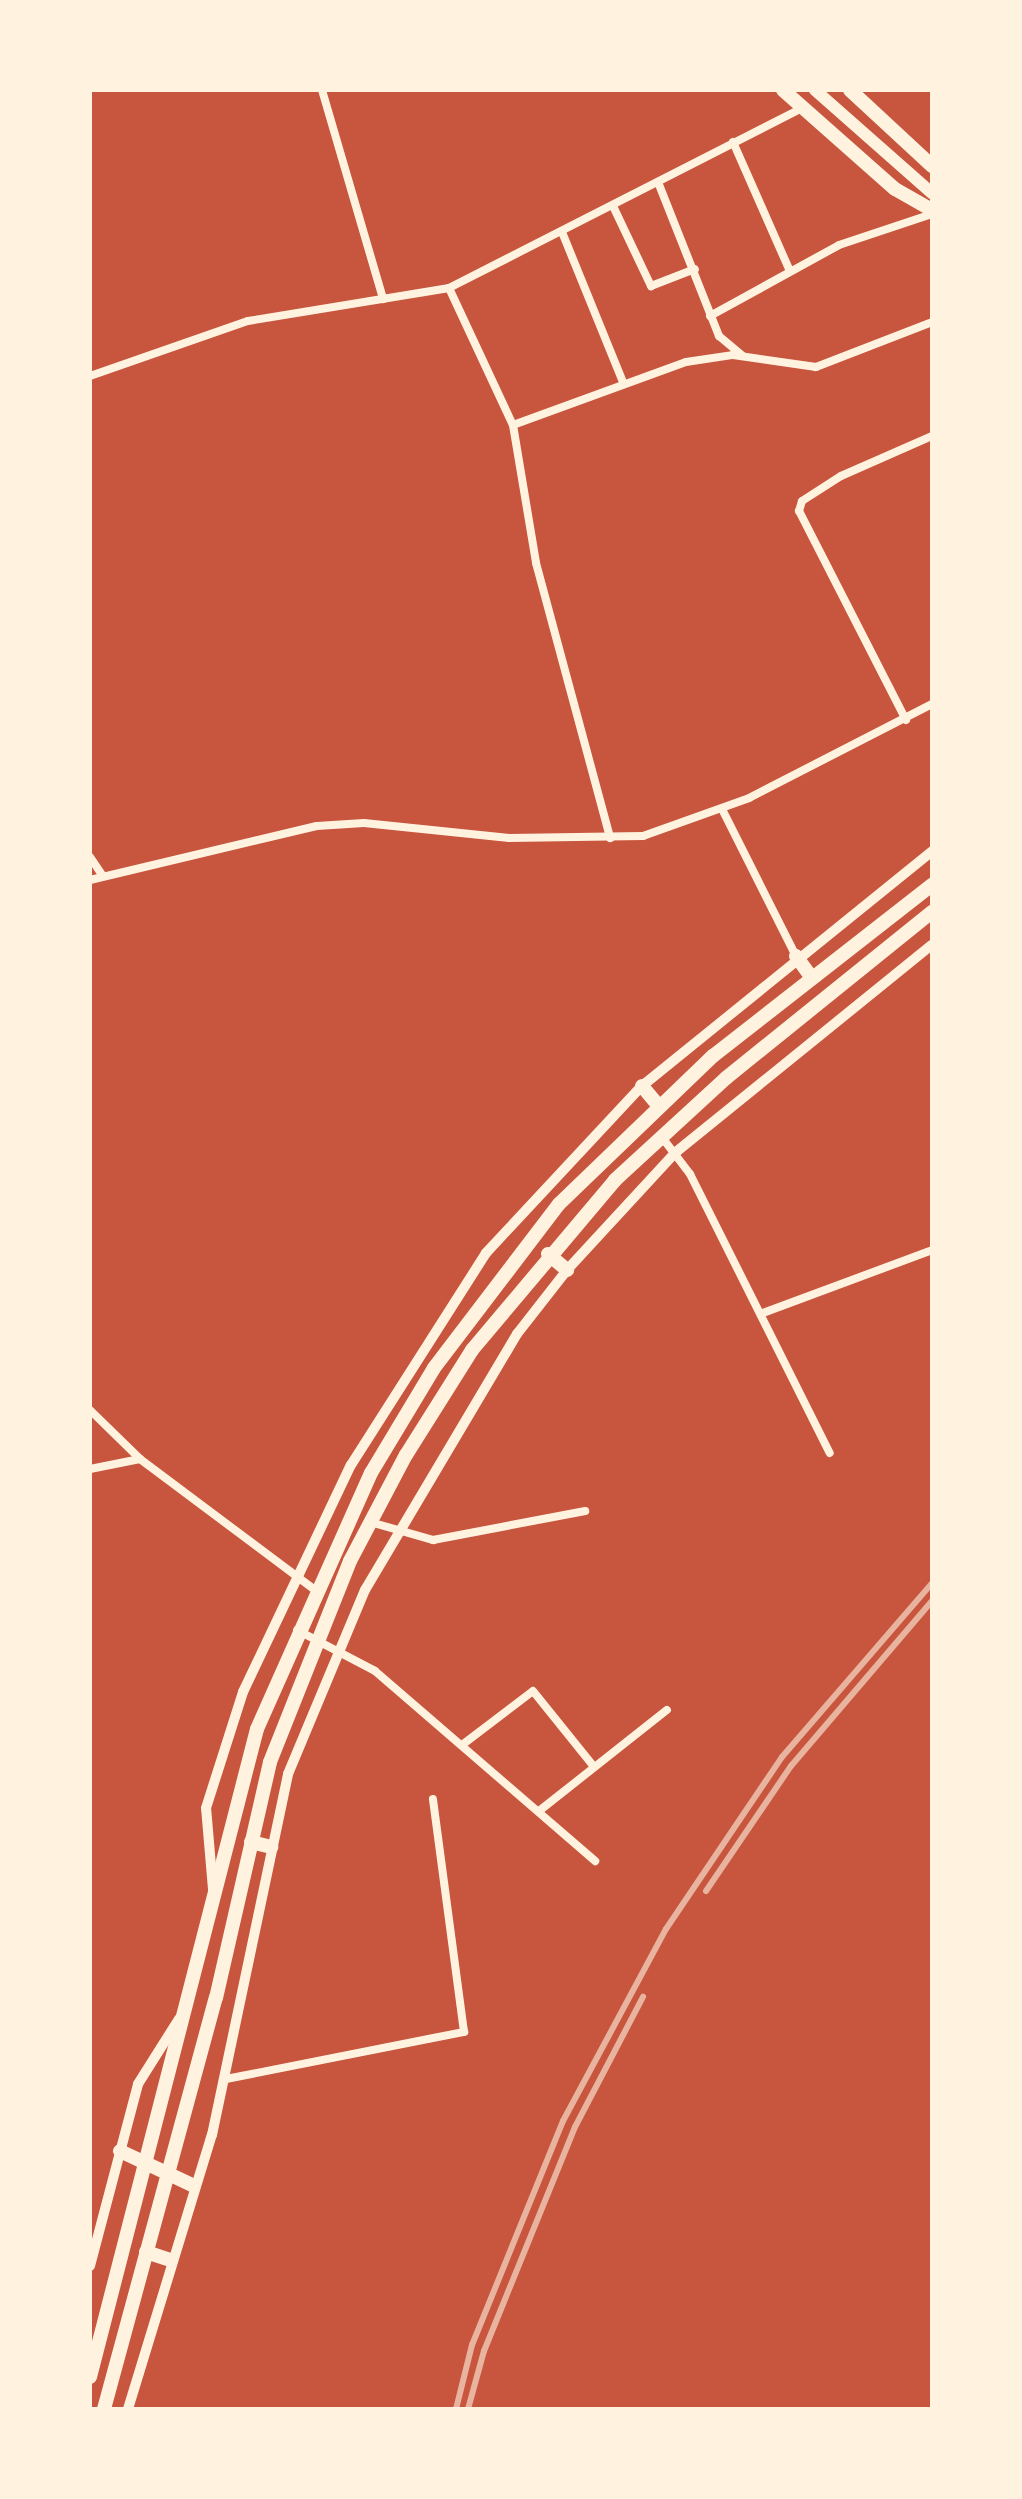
<!DOCTYPE html>
<style>
body{margin:0}
#map{position:relative;width:1022px;height:2499px;overflow:hidden;background:#c8553d;font-family:"Exo 2",sans-serif}
div>[style]{position:absolute}
.minor>*{height:8px;margin:-4px;padding:0 4px;transform-origin:4px;border-radius:4px;background:#fff3e0}
.tertiary>*{height:10px;margin:-5px;padding:0 5px;transform-origin:5px;border-radius:5px;background:#fff3e0}
.primary>*{height:12px;margin:-6px;padding:0 6px;transform-origin:6px;border-radius:6px;background:#fff3e0}
.trunk>*{height:14px;margin:-7px;padding:0 7px;transform-origin:7px;border-radius:7px;background:#fff3e0}
.rail>*{height:6px;margin:-3px;padding:0 3px;transform-origin:3px;border-radius:3px;background:#e9b49f}
span{translate:-50% -50%;white-space:nowrap;text-align:center;line-height:1.15;-webkit-text-stroke:7px #fff3e0;paint-order:stroke}
.frame{position:absolute;inset:0;border:92px solid #fff3e0;pointer-events:none}
</style>
<div id="map">
<div class="minor">
<div style="left:322px;top:90px;width:218px;rotate:73.7deg"></div>
<div style="left:733px;top:142px;width:139px;rotate:66.2deg"></div>
<div style="left:658px;top:182px;width:166px;rotate:68.4deg"></div>
<div style="left:719px;top:336px;width:30px;rotate:40deg"></div>
<div style="left:613px;top:206px;width:89px;rotate:64.6deg"></div>
<div style="left:651px;top:286px;width:47px;rotate:-21.1deg"></div>
<div style="left:562px;top:232px;width:162px;rotate:67.9deg"></div>
<div style="left:449px;top:288px;width:151px;rotate:65deg"></div>
<div style="left:513px;top:425px;width:140px;rotate:80.5deg"></div>
<div style="left:536px;top:563px;width:285px;rotate:74.9deg"></div>
<div style="left:710px;top:316px;width:147px;rotate:-28.8deg"></div>
<div style="left:839px;top:245px;width:98px;rotate:-18.4deg"></div>
<div style="left:90px;top:376px;width:167px;rotate:-19.2deg"></div>
<div style="left:248px;top:321px;width:204px;rotate:-9.3deg"></div>
<div style="left:449px;top:288px;width:397px;rotate:-27deg"></div>
<div style="left:513px;top:425px;width:184px;rotate:-20deg"></div>
<div style="left:686px;top:362px;width:48px;rotate:-8.5deg"></div>
<div style="left:733px;top:355px;width:84px;rotate:8.2deg"></div>
<div style="left:816px;top:367px;width:124px;rotate:-21.2deg"></div>
<div style="left:906px;top:720px;width:235px;rotate:-117.1deg"></div>
<div style="left:799px;top:511px;width:10px;rotate:-73deg"></div>
<div style="left:802px;top:501px;width:46px;rotate:-32.7deg"></div>
<div style="left:841px;top:476px;width:99px;rotate:-23.7deg"></div>
<div style="left:722px;top:809px;width:165px;rotate:63.3deg"></div>
<div style="left:90px;top:857px;width:23px;rotate:56deg"></div>
<div style="left:90px;top:880px;width:233px;rotate:-13.4deg"></div>
<div style="left:317px;top:826px;width:47px;rotate:-3.7deg"></div>
<div style="left:364px;top:823px;width:146px;rotate:5.9deg"></div>
<div style="left:509px;top:838px;width:134px;rotate:-0.9deg"></div>
<div style="left:643px;top:836px;width:113px;rotate:-19.7deg"></div>
<div style="left:749px;top:798px;width:206px;rotate:-27.2deg"></div>
<div style="left:661px;top:1136px;width:48px;rotate:52.7deg"></div>
<div style="left:690px;top:1174px;width:312px;rotate:63.4deg"></div>
<div style="left:763px;top:1313px;width:180px;rotate:-20.4deg"></div>
<div style="left:90px;top:1410px;width:70px;rotate:44.4deg"></div>
<div style="left:90px;top:1469px;width:51px;rotate:-11.3deg"></div>
<div style="left:140px;top:1459px;width:219px;rotate:36.8deg"></div>
<div style="left:370px;top:1522px;width:66px;rotate:15.9deg"></div>
<div style="left:433px;top:1540px;width:155px;rotate:-10.8deg"></div>
<div style="left:297px;top:1630px;width:88px;rotate:27.7deg"></div>
<div style="left:375px;top:1671px;width:291px;rotate:40.8deg"></div>
<div style="left:462px;top:1745px;width:89px;rotate:-37.3deg"></div>
<div style="left:533px;top:1691px;width:97px;rotate:51.2deg"></div>
<div style="left:539px;top:1811px;width:163px;rotate:-38.3deg"></div>
<div style="left:226px;top:2079px;width:243px;rotate:-11.2deg"></div>
<div style="left:464px;top:2032px;width:235px;rotate:-97.6deg"></div>
</div>
<div class="tertiary">
<div style="left:213px;top:1889px;width:81px;rotate:-94.9deg"></div>
<div style="left:206px;top:1808px;width:122px;rotate:-72.3deg"></div>
<div style="left:243px;top:1692px;width:251px;rotate:-64.6deg"></div>
<div style="left:351px;top:1465px;width:251px;rotate:-57.5deg"></div>
<div style="left:486px;top:1253px;width:229px;rotate:-47deg"></div>
<div style="left:642px;top:1086px;width:373px;rotate:-39deg"></div>
<div style="left:90px;top:2266px;width:188px;rotate:-75.2deg"></div>
<div style="left:138px;top:2084px;width:77px;rotate:-57.8deg"></div>
<div style="left:128px;top:2409px;width:287px;rotate:-73deg"></div>
<div style="left:212px;top:2135px;width:369px;rotate:-78.1deg"></div>
<div style="left:288px;top:1774px;width:199px;rotate:-67.3deg"></div>
<div style="left:365px;top:1590px;width:298px;rotate:-59.3deg"></div>
<div style="left:517px;top:1334px;width:81px;rotate:-52deg"></div>
<div style="left:567px;top:1270px;width:161px;rotate:-47.3deg"></div>
<div style="left:676px;top:1152px;width:329px;rotate:-39deg"></div>
</div>
<div class="primary">
<div style="left:815px;top:90px;width:156px;rotate:41.4deg"></div>
</div>
<div class="trunk">
<div style="left:783px;top:90px;width:149px;rotate:41.5deg"></div>
<div style="left:895px;top:189px;width:43px;rotate:29.6deg"></div>
<div style="left:850px;top:90px;width:112px;rotate:42.8deg"></div>
<div style="left:796px;top:956px;width:27px;rotate:54deg"></div>
<div style="left:642px;top:1086px;width:26px;rotate:50deg"></div>
<div style="left:548px;top:1254px;width:25px;rotate:40deg"></div>
<div style="left:251px;top:1842px;width:21px;rotate:14deg"></div>
<div style="left:120px;top:2151px;width:80px;rotate:25.3deg"></div>
<div style="left:146px;top:2252px;width:26px;rotate:18deg"></div>
<div style="left:90px;top:2377px;width:669px;rotate:-75.55deg"></div>
<div style="left:257px;top:1729px;width:280px;rotate:-66deg"></div>
<div style="left:371px;top:1473px;width:122px;rotate:-59deg"></div>
<div style="left:434px;top:1368px;width:206px;rotate:-52.7deg"></div>
<div style="left:559px;top:1204px;width:214px;rotate:-43.9deg"></div>
<div style="left:713px;top:1056px;width:278px;rotate:-38deg"></div>
<div style="left:104px;top:2409px;width:426px;rotate:-74.8deg"></div>
<div style="left:216px;top:1998px;width:242px;rotate:-77.1deg"></div>
<div style="left:270px;top:1762px;width:216px;rotate:-68.3deg"></div>
<div style="left:350px;top:1561px;width:120px;rotate:-62.2deg"></div>
<div style="left:406px;top:1455px;width:124px;rotate:-57.8deg"></div>
<div style="left:472px;top:1350px;width:222px;rotate:-49.9deg"></div>
<div style="left:615px;top:1180px;width:151px;rotate:-42.6deg"></div>
<div style="left:726px;top:1078px;width:265px;rotate:-38.9deg"></div>
</div>
<div class="rail">
<div style="left:706px;top:1891px;width:151px;rotate:-55.8deg"></div>
<div style="left:791px;top:1766px;width:217px;rotate:-49.5deg"></div>
<div style="left:456px;top:2409px;width:66px;rotate:-76deg"></div>
<div style="left:472px;top:2345px;width:242px;rotate:-67.9deg"></div>
<div style="left:563px;top:2121px;width:218px;rotate:-61.8deg"></div>
<div style="left:666px;top:1929px;width:207px;rotate:-56deg"></div>
<div style="left:782px;top:1757px;width:230px;rotate:-49.2deg"></div>
<div style="left:468px;top:2409px;width:60px;rotate:-74.6deg"></div>
<div style="left:484px;top:2351px;width:242px;rotate:-67.9deg"></div>
<div style="left:575px;top:2127px;width:147px;rotate:-62.4deg"></div>
</div>
<div class="frame"></div>
</div>
